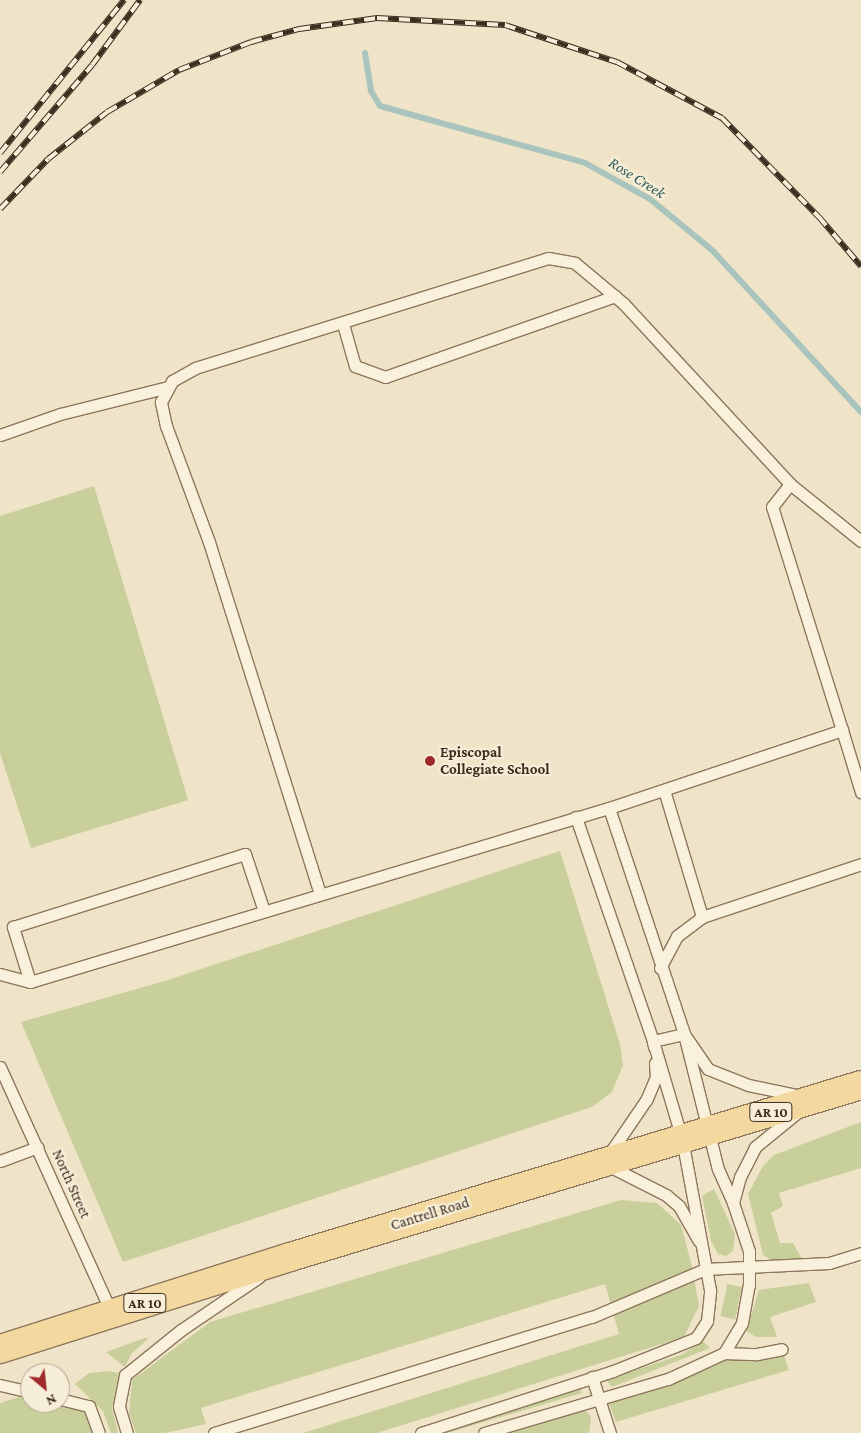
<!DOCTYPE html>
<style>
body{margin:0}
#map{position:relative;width:861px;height:1433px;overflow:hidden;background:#f0e4c8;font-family:"Crimson Pro",serif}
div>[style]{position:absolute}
.green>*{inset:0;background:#c9cf9b;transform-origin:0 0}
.stream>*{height:6px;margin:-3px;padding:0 3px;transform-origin:3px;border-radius:3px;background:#a9c4bc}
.roads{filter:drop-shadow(1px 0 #8d765c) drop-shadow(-1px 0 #8d765c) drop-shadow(0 1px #8d765c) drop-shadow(0 -1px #8d765c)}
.service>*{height:11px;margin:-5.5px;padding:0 5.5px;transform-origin:5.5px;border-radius:5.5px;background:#faf1dc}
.primary>*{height:28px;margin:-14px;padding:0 14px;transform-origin:14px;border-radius:14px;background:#f3d9a0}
.rail>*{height:5.5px;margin-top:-2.75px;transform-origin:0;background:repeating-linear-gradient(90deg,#f7eed8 0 11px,#3d2e20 0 22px);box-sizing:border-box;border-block:1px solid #3d2e20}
.dots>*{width:14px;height:14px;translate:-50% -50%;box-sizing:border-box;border:2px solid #f7eed8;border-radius:50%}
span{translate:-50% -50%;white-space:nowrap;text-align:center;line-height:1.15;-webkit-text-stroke:4.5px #f7eed8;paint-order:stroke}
.shield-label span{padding:1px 4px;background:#f7eed8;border:1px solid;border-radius:4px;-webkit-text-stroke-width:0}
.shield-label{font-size:14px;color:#3d2e20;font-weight:700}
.poi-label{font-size:15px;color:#3d2e20;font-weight:700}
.left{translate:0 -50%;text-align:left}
.street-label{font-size:15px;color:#3d2e20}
.water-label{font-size:16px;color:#2f5d5a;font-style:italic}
.north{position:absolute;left:20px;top:1363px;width:50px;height:50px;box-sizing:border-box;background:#f7eed8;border:1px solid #ada18e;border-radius:50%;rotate:152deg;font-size:14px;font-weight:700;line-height:20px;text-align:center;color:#3d2e20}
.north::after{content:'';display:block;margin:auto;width:18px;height:22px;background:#9e2a2b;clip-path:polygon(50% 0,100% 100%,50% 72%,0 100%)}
</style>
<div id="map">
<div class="green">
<div style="clip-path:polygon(94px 486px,188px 800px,31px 848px,0 753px,0 516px)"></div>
<div style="clip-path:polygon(560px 851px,620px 1044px,623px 1065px,612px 1092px,592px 1107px,123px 1262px,21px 1022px,168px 980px)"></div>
<div style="clip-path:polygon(861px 1122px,861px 1168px,779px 1193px,783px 1206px,771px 1213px,780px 1243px,793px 1243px,802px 1259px,781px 1266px,763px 1255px,748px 1194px,763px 1166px,774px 1155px)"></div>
<div style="clip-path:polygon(714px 1189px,735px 1234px,733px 1251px,726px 1256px,718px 1254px,711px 1241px,702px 1196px)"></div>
<div style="clip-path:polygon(621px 1200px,657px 1203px,681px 1225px,692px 1266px,699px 1306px,684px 1337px,377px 1433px,303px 1433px,619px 1334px,605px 1284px,201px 1408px,206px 1424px,165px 1433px,136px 1433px,129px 1414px,132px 1380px,210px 1322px)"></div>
<div style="clip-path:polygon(809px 1283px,816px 1302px,770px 1317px,777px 1337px,756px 1337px,746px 1331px,759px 1290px)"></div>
<div style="left:742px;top:1287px;width:33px;height:15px;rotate:102deg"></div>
<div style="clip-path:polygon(145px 1338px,149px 1338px,131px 1354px,125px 1367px,106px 1352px)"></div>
<div style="clip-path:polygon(703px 1341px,710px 1348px,612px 1387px,606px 1380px,681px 1355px)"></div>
<div style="clip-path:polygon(782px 1349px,789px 1370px,616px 1422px,608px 1401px,724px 1353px)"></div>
<div style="clip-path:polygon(107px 1371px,119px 1373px,112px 1408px,118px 1433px,111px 1433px,103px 1411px,75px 1384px,89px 1373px)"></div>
<div style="clip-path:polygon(579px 1382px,582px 1393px,447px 1433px,445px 1424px)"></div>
<div style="clip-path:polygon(19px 1397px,30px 1399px,30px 1403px,89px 1406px,99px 1433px,0 1433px,0 1403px)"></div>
<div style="clip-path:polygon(580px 1404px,591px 1417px,589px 1433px,484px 1433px)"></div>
</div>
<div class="stream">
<div style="left:365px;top:53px;width:38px;rotate:81deg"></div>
<div style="left:371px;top:91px;width:17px;rotate:59deg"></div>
<div style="left:380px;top:106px;width:213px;rotate:15.5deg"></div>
<div style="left:585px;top:163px;width:74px;rotate:29deg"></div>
<div style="left:650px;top:199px;width:82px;rotate:39.5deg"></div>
<div style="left:713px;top:251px;width:219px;rotate:47.4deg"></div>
</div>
<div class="roads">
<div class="service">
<div style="left:343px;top:324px;width:44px;rotate:74.1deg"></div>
<div style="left:355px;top:366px;width:32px;rotate:20deg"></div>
<div style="left:385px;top:377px;width:244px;rotate:-19.4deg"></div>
<div style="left:0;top:435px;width:64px;rotate:-19.3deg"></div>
<div style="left:60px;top:414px;width:111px;rotate:-14deg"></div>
<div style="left:842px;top:730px;width:65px;rotate:73deg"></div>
<div style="left:664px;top:790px;width:133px;rotate:73.3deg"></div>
<div style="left:609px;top:808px;width:238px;rotate:71.6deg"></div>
<div style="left:684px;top:1034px;width:139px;rotate:75.9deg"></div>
<div style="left:718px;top:1169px;width:37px;rotate:66deg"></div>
<div style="left:320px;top:894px;width:369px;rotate:-107.5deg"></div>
<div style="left:209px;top:542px;width:124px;rotate:-110.3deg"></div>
<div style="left:166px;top:426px;width:25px;rotate:-102deg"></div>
<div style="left:161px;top:402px;width:24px;rotate:-62deg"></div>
<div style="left:172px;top:381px;width:26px;rotate:-29deg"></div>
<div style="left:195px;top:368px;width:370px;rotate:-17.3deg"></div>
<div style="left:548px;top:258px;width:27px;rotate:10deg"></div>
<div style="left:575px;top:263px;width:64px;rotate:39.9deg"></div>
<div style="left:624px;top:304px;width:245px;rotate:47.3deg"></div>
<div style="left:660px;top:968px;width:36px;rotate:-62deg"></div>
<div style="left:677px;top:936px;width:31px;rotate:-37deg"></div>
<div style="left:702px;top:917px;width:168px;rotate:-18.4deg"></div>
<div style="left:0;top:974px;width:31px;rotate:15deg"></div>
<div style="left:30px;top:982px;width:605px;rotate:-16.73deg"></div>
<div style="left:609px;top:808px;width:246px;rotate:-18.5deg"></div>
<div style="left:842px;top:730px;width:234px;rotate:-107.4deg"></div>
<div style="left:772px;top:507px;width:29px;rotate:-52deg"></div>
<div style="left:790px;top:484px;width:91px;rotate:38.8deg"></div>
<div style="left:30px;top:982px;width:58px;rotate:-107.2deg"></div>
<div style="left:13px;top:927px;width:243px;rotate:-17.5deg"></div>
<div style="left:245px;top:854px;width:60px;rotate:71.6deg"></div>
<div style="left:654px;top:1047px;width:6px;rotate:-99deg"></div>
<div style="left:653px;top:1041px;width:32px;rotate:-13deg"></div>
<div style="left:684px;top:1034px;width:42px;rotate:55.6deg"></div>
<div style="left:708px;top:1069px;width:43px;rotate:21.8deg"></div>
<div style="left:748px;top:1085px;width:54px;rotate:11.7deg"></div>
<div style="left:655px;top:1063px;width:14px;rotate:86deg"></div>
<div style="left:656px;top:1077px;width:25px;rotate:113deg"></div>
<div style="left:646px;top:1100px;width:76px;rotate:124.3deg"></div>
<div style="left:603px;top:1163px;width:71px;rotate:26.9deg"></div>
<div style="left:666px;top:1195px;width:17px;rotate:40deg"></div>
<div style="left:679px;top:1206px;width:40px;rotate:60.3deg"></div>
<div style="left:0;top:1067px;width:271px;rotate:65.6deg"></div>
<div style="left:0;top:1161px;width:40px;rotate:-20.2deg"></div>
<div style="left:724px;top:1353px;width:33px;rotate:2deg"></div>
<div style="left:757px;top:1354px;width:25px;rotate:-11deg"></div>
<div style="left:592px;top:1377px;width:59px;rotate:72.2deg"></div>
<div style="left:0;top:1385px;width:31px;rotate:13deg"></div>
<div style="left:60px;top:1399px;width:30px;rotate:14deg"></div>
<div style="left:89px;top:1406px;width:29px;rotate:70deg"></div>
<div style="left:127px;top:1433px;width:28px;rotate:-107deg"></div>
<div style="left:119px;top:1406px;width:32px;rotate:-79deg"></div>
<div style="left:125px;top:1375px;width:72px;rotate:-38.8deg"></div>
<div style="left:181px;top:1330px;width:94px;rotate:-34.2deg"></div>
<div style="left:214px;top:1433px;width:395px;rotate:-17.1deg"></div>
<div style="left:592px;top:1317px;width:123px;rotate:-23deg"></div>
<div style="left:705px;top:1269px;width:124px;rotate:-2.8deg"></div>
<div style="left:829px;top:1263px;width:34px;rotate:-17deg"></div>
<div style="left:421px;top:1433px;width:202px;rotate:-17.9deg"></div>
<div style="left:613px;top:1371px;width:89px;rotate:-21.7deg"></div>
<div style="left:696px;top:1338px;width:20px;rotate:-57deg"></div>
<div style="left:707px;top:1321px;width:31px;rotate:-84deg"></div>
<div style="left:710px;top:1290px;width:154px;rotate:-100.5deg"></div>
<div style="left:682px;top:1139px;width:102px;rotate:-106.5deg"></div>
<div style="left:653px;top:1041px;width:237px;rotate:-109deg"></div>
<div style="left:484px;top:1433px;width:192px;rotate:-16.4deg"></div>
<div style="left:668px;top:1379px;width:62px;rotate:-24.9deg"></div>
<div style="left:724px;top:1353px;width:35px;rotate:-59deg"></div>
<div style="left:742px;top:1323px;width:39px;rotate:-80deg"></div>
<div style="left:749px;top:1285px;width:34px;rotate:-90deg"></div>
<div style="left:749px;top:1251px;width:51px;rotate:-108.4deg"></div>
<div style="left:733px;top:1203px;width:27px;rotate:-75deg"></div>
<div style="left:740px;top:1177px;width:34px;rotate:-63deg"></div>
<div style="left:755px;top:1147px;width:55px;rotate:-39.1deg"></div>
</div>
<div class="primary">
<div style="left:0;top:1349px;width:304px;rotate:-17.6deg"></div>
<div style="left:290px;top:1257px;width:596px;rotate:-16.76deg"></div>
</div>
</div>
<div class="rail">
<div style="left:0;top:153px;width:197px;rotate:-51deg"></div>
<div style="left:0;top:172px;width:141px;rotate:-49.3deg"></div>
<div style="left:92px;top:65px;width:81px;rotate:-53.6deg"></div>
<div style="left:0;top:209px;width:69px;rotate:-46.2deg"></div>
<div style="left:48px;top:159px;width:75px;rotate:-38.5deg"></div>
<div style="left:107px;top:112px;width:83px;rotate:-30.3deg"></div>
<div style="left:179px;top:70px;width:77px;rotate:-21.3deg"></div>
<div style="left:251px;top:42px;width:50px;rotate:-15.2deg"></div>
<div style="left:299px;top:29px;width:79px;rotate:-8deg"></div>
<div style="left:377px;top:18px;width:128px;rotate:3.1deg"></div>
<div style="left:505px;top:25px;width:118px;rotate:18.3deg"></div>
<div style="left:617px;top:62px;width:119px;rotate:28.1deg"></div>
<div style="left:722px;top:118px;width:139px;rotate:45.6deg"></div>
<div style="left:819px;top:217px;width:65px;rotate:49.4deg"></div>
</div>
<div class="dots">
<div style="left:430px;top:761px;background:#9e2a2b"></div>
</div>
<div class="shield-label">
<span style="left:771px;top:1112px">AR 10</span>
<span style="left:145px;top:1303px">AR 10</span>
</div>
<div class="poi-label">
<span class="left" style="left:440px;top:761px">Episcopal<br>Collegiate School</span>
</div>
<div class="street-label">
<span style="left:71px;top:1184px;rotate:66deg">North Street</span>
<span style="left:430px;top:1214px;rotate:-17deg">Cantrell Road</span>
</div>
<div class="water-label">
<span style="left:637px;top:178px;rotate:32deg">Rose Creek</span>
</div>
<div class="north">N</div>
</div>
